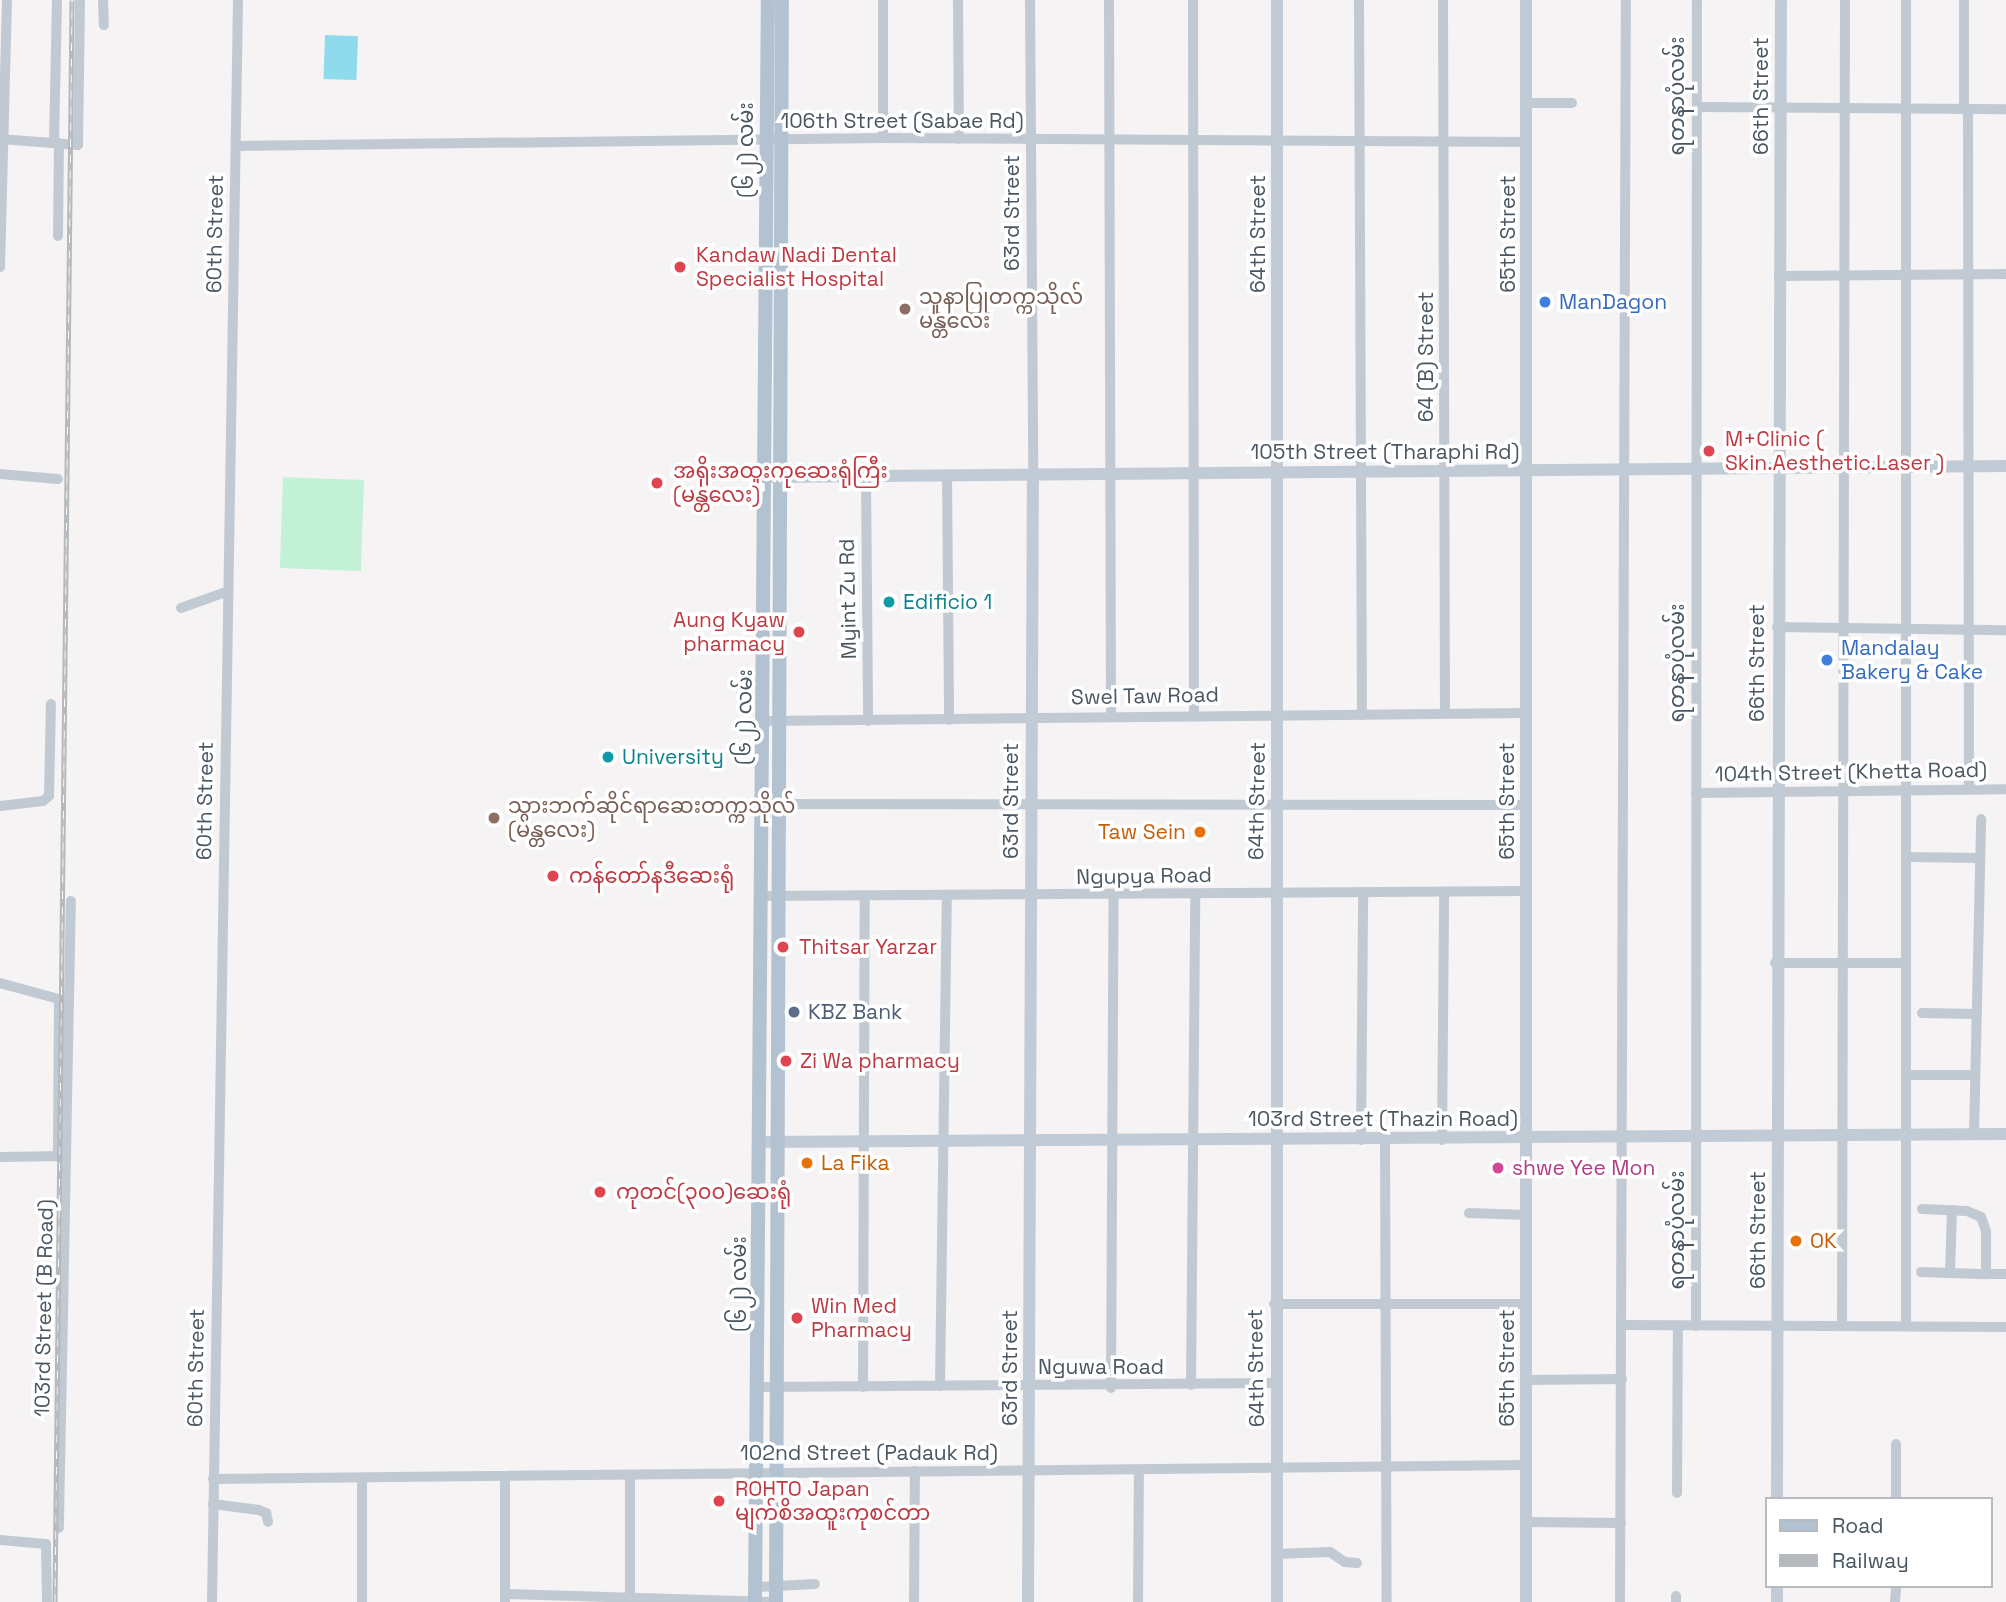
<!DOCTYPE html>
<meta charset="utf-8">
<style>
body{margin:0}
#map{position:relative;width:2006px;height:1602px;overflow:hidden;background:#f5f3f3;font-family:"Space Grotesk","Noto Sans Myanmar",sans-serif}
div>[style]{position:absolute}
.green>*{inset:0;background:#c3f1d5;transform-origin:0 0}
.water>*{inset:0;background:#90daee;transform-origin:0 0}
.street>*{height:10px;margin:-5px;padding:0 5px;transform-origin:5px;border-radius:5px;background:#c1cad2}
.secondary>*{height:12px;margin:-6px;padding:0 6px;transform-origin:6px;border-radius:6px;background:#c1cbd6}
.primary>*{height:14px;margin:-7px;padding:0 7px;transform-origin:7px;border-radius:7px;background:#b3c2d1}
.rail>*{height:5px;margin-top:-2.5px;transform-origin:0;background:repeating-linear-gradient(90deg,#fff 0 8px,#b5b8bd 0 16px);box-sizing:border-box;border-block:2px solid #b5b8bd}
.dots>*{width:19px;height:19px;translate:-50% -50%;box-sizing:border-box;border:4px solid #fff;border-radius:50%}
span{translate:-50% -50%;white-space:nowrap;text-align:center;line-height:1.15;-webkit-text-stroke:7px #fff;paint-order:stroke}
.street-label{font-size:21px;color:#4a5661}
.health-label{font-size:21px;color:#be3a42}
.left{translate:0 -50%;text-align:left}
.right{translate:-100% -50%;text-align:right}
.education-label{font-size:21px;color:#785e54}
.shop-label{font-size:21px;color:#366cbe}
.culture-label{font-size:21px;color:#0d838f}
.food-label{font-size:21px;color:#c56008}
.service-label{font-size:21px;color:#4e5e75}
.hotel-label{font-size:21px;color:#b23c85}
.legend{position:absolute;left:1765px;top:1497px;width:228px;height:91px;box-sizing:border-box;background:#fff;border:2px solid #b7bbc0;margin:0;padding:9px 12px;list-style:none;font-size:21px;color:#4a5661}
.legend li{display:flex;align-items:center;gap:14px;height:35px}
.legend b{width:35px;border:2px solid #b7bbc0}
</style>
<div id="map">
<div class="green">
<div style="left:364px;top:480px;width:91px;height:81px;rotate:92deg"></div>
</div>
<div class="water">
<div style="left:325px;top:35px;width:33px;height:44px;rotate:2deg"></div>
</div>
<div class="street">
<div style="left:103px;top:0;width:25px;rotate:88deg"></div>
<div style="left:883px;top:0;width:138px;rotate:90deg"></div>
<div style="left:958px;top:0;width:139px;rotate:89.6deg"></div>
<div style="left:1030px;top:0;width:474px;rotate:89.6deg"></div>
<div style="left:1109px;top:0;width:715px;rotate:89.84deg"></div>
<div style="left:1193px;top:0;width:714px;rotate:89.92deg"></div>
<div style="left:1359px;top:0;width:715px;rotate:89.76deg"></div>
<div style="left:1443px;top:0;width:714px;rotate:89.84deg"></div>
<div style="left:1964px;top:0;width:109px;rotate:90deg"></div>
<div style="left:1527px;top:103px;width:45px"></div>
<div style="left:1697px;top:107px;width:309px;rotate:0.4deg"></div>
<div style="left:1968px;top:109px;width:680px;rotate:89.92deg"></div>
<div style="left:0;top:139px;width:78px;rotate:4.4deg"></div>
<div style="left:78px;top:145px;width:145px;rotate:-89.2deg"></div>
<div style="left:54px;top:143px;width:143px;rotate:-88.8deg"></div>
<div style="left:236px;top:146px;width:647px;rotate:-0.71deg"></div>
<div style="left:883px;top:138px;width:644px;rotate:0.36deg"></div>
<div style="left:58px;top:236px;width:93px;rotate:-89.4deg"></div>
<div style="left:0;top:267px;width:267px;rotate:-88.5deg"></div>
<div style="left:1779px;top:276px;width:227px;rotate:-0.5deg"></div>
<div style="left:0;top:474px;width:58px;rotate:4.9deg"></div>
<div style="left:947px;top:476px;width:244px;rotate:89.5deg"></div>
<div style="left:866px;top:477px;width:244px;rotate:89.5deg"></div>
<div style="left:181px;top:608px;width:48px;rotate:-19.6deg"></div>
<div style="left:1777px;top:627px;width:229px;rotate:0.8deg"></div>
<div style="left:765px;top:721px;width:761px;rotate:-0.6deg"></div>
<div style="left:1696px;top:793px;width:310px;rotate:-0.7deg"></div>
<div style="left:765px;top:804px;width:761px;rotate:0.08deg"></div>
<div style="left:0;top:806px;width:43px;rotate:-6.6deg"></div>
<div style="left:43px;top:801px;width:8px;rotate:-40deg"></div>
<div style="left:49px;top:796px;width:92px;rotate:-88.8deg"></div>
<div style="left:1906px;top:857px;width:74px;rotate:0.8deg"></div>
<div style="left:762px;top:896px;width:764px;rotate:-0.37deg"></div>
<div style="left:1775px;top:963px;width:131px"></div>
<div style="left:0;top:983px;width:61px;rotate:15.2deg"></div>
<div style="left:59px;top:999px;width:154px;rotate:90.4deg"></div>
<div style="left:1922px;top:1013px;width:55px;rotate:1deg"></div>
<div style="left:1907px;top:1075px;width:68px"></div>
<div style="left:1974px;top:1135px;width:316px;rotate:-88.7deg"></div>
<div style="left:1361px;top:1140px;width:247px;rotate:-89.5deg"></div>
<div style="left:1385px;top:1140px;width:462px;rotate:89.8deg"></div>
<div style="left:1442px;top:1140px;width:248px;rotate:-89.5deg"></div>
<div style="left:66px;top:1155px;width:254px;rotate:-88.9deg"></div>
<div style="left:0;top:1157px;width:66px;rotate:-0.9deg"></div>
<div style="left:66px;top:1156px;width:372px;rotate:91.1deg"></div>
<div style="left:1922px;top:1209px;width:45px;rotate:2.5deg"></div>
<div style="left:1967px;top:1211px;width:15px;rotate:23deg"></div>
<div style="left:1981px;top:1217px;width:15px;rotate:70deg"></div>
<div style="left:1986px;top:1231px;width:43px;rotate:90deg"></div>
<div style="left:1986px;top:1274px;width:20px"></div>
<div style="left:1952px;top:1210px;width:63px;rotate:91.8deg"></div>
<div style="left:1950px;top:1273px;width:36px;rotate:2deg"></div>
<div style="left:1469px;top:1213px;width:57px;rotate:2deg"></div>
<div style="left:1921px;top:1272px;width:29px;rotate:2deg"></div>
<div style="left:1274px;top:1304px;width:253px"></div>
<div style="left:1906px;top:1324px;width:1324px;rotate:-90deg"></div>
<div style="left:1622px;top:1325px;width:384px;rotate:0.3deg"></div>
<div style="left:1842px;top:1325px;width:1325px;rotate:-89.87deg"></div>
<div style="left:1696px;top:1326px;width:1326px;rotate:-89.96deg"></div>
<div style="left:1526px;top:1380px;width:96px;rotate:-0.6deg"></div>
<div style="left:1191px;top:1385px;width:491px;rotate:-89.5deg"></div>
<div style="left:940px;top:1386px;width:491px;rotate:-89.2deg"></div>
<div style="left:759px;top:1387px;width:516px;rotate:-0.44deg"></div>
<div style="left:863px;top:1387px;width:490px;rotate:-89.8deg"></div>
<div style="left:1111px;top:1388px;width:493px;rotate:-89.7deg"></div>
<div style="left:505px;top:1477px;width:125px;rotate:90deg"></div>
<div style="left:362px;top:1478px;width:124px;rotate:90deg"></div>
<div style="left:213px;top:1479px;width:1313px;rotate:-0.61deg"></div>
<div style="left:1677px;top:1493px;width:167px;rotate:-89.7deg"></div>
<div style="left:1896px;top:1499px;width:55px;rotate:-90deg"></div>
<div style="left:213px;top:1504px;width:46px;rotate:7.4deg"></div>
<div style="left:259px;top:1510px;width:8px;rotate:23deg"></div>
<div style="left:266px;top:1513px;width:9px;rotate:77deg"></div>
<div style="left:1526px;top:1522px;width:95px;rotate:0.6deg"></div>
<div style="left:0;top:1540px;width:46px;rotate:5deg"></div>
<div style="left:46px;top:1544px;width:58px;rotate:89deg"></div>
<div style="left:1276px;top:1554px;width:54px;rotate:-2.1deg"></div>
<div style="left:1330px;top:1552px;width:18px;rotate:34deg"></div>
<div style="left:1345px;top:1562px;width:12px;rotate:5deg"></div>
<div style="left:756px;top:1587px;width:59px;rotate:-2.9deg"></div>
<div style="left:505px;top:1594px;width:271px;rotate:1.7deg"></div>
<div style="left:1676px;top:1596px;width:6px;rotate:90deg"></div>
<div style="left:630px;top:1601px;width:126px;rotate:-90deg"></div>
<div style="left:212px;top:1602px;width:1602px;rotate:-89.07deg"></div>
<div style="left:914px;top:1602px;width:131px;rotate:-89.6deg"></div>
<div style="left:1138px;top:1602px;width:132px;rotate:-89.6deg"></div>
<div style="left:1620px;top:1602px;width:1602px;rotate:-89.79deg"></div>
<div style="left:1895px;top:1602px;width:16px;rotate:-86deg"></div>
</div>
<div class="secondary">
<div style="left:1526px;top:0;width:1602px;rotate:90deg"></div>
<div style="left:764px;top:477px;width:1242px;rotate:-0.51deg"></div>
<div style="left:761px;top:1142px;width:1245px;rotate:-0.37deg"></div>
<div style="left:1777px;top:1499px;width:1499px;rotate:-89.85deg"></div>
<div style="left:1028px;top:1602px;width:1128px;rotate:-89.75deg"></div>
<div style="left:1277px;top:1602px;width:1602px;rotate:-90deg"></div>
<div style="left:1777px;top:1602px;width:16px;rotate:-90deg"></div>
</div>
<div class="primary">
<div style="left:755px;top:1602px;width:1602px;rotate:-89.54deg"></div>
<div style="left:776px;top:1602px;width:1602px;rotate:-89.79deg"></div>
</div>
<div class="rail">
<div style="left:55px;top:1602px;width:1602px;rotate:-89.39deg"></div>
</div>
<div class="dots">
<div style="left:680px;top:267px;background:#e0444e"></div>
<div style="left:1545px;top:302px;background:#3f7fe0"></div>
<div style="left:905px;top:309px;background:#8d6e63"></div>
<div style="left:1709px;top:451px;background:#e0444e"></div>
<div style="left:657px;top:483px;background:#e0444e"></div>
<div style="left:889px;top:602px;background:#0f9aa8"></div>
<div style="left:799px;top:632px;background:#e0444e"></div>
<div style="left:1827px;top:660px;background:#3f7fe0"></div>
<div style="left:608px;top:757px;background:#0f9aa8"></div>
<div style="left:494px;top:818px;background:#8d6e63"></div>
<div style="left:1200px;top:832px;background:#e8710a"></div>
<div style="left:553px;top:876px;background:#e0444e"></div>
<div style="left:783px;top:947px;background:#e0444e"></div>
<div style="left:794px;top:1012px;background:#5c6f8a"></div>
<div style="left:786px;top:1061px;background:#e0444e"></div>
<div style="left:807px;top:1163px;background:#e8710a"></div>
<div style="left:1498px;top:1168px;background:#d1479c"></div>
<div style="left:600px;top:1192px;background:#e0444e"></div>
<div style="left:1796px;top:1241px;background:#e8710a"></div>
<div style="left:797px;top:1318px;background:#e0444e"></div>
<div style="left:719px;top:1501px;background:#e0444e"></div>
</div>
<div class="street-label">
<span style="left:1677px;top:96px;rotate:-90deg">ရတနာပုံလမ်း</span>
<span style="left:1761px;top:96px;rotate:-90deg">66th Street</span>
<span style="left:902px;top:121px">106th Street (Sabae Rd)</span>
<span style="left:746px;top:150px;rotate:-90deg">(၆၂) လမ်း</span>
<span style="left:1012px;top:213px;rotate:-90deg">63rd Street</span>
<span style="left:215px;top:234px;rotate:-89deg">60th Street</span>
<span style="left:1258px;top:234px;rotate:-90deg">64th Street</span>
<span style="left:1508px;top:234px;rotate:-90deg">65th Street</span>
<span style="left:1426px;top:357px;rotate:-90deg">64 (B) Street</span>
<span style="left:1385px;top:452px">105th Street (Tharaphi Rd)</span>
<span style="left:848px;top:599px;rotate:-91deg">Myint Zu Rd</span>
<span style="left:1677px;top:663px;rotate:-90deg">ရတနာပုံလမ်း</span>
<span style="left:1757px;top:663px;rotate:-90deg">66th Street</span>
<span style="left:1145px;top:696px;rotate:-1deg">Swel Taw Road</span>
<span style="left:744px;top:717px;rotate:-89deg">(၆၂) လမ်း</span>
<span style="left:1851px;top:772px;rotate:-1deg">104th Street (Khetta Road)</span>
<span style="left:205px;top:801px;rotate:-89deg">60th Street</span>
<span style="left:1011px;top:801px;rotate:-90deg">63rd Street</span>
<span style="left:1257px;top:801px;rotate:-89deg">64th Street</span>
<span style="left:1507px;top:801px;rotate:-90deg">65th Street</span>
<span style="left:1144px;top:876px;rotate:-1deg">Ngupya Road</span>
<span style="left:1383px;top:1119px">103rd Street (Thazin Road)</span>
<span style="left:1677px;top:1230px;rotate:-90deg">ရတနာပုံလမ်း</span>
<span style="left:1758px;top:1230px;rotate:-90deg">66th Street</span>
<span style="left:739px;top:1284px;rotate:-90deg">(၆၂) လမ်း</span>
<span style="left:44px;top:1308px;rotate:-89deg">103rd Street (B Road)</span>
<span style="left:1101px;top:1367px">Nguwa Road</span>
<span style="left:196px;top:1368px;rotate:-89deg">60th Street</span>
<span style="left:1010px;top:1368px;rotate:-90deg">63rd Street</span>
<span style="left:1256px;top:1368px;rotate:-91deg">64th Street</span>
<span style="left:1507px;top:1368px;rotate:-90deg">65th Street</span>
<span style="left:869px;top:1453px">102nd Street (Padauk Rd)</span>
</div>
<div class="health-label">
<span class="left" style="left:696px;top:267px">Kandaw Nadi Dental<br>Specialist Hospital</span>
<span class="left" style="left:1725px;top:451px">M+Clinic (<br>Skin.Aesthetic.Laser )</span>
<span class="left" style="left:673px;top:483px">အရိုးအထူးကုဆေးရုံကြီး<br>(မန္တလေး)</span>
<span class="right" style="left:785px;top:632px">Aung Kyaw<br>pharmacy</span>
<span class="left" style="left:569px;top:876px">ကန်တော်နဒီဆေးရုံ</span>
<span class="left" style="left:799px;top:947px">Thitsar Yarzar</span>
<span class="left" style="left:800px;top:1061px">Zi Wa pharmacy</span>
<span class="left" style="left:616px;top:1192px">ကုတင်(၃၀၀)ဆေးရုံ</span>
<span class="left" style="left:811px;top:1318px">Win Med<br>Pharmacy</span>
<span class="left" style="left:735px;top:1501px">ROHTO Japan<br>မျက်စိအထူးကုစင်တာ</span>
</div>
<div class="education-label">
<span class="left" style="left:919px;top:309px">သူနာပြုတက္ကသိုလ်<br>မန္တလေး</span>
<span class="left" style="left:508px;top:818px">သွားဘက်ဆိုင်ရာဆေးတက္ကသိုလ်<br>(မန္တလေး)</span>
</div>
<div class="shop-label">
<span class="left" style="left:1559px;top:302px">ManDagon</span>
<span class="left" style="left:1841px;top:660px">Mandalay<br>Bakery &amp; Cake</span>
</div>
<div class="culture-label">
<span class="left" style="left:903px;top:602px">Edificio 1</span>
<span class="left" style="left:622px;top:757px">University</span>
</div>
<div class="food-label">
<span class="right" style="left:1186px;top:832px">Taw Sein</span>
<span class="left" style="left:821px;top:1163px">La Fika</span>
<span class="left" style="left:1810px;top:1241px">OK</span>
</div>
<div class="service-label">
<span class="left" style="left:808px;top:1012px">KBZ Bank</span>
</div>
<div class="hotel-label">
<span class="left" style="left:1512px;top:1168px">shwe Yee Mon</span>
</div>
<ul class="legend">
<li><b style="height:9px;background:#b3c2d1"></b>Road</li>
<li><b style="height:9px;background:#b5b8bd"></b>Railway</li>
</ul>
</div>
